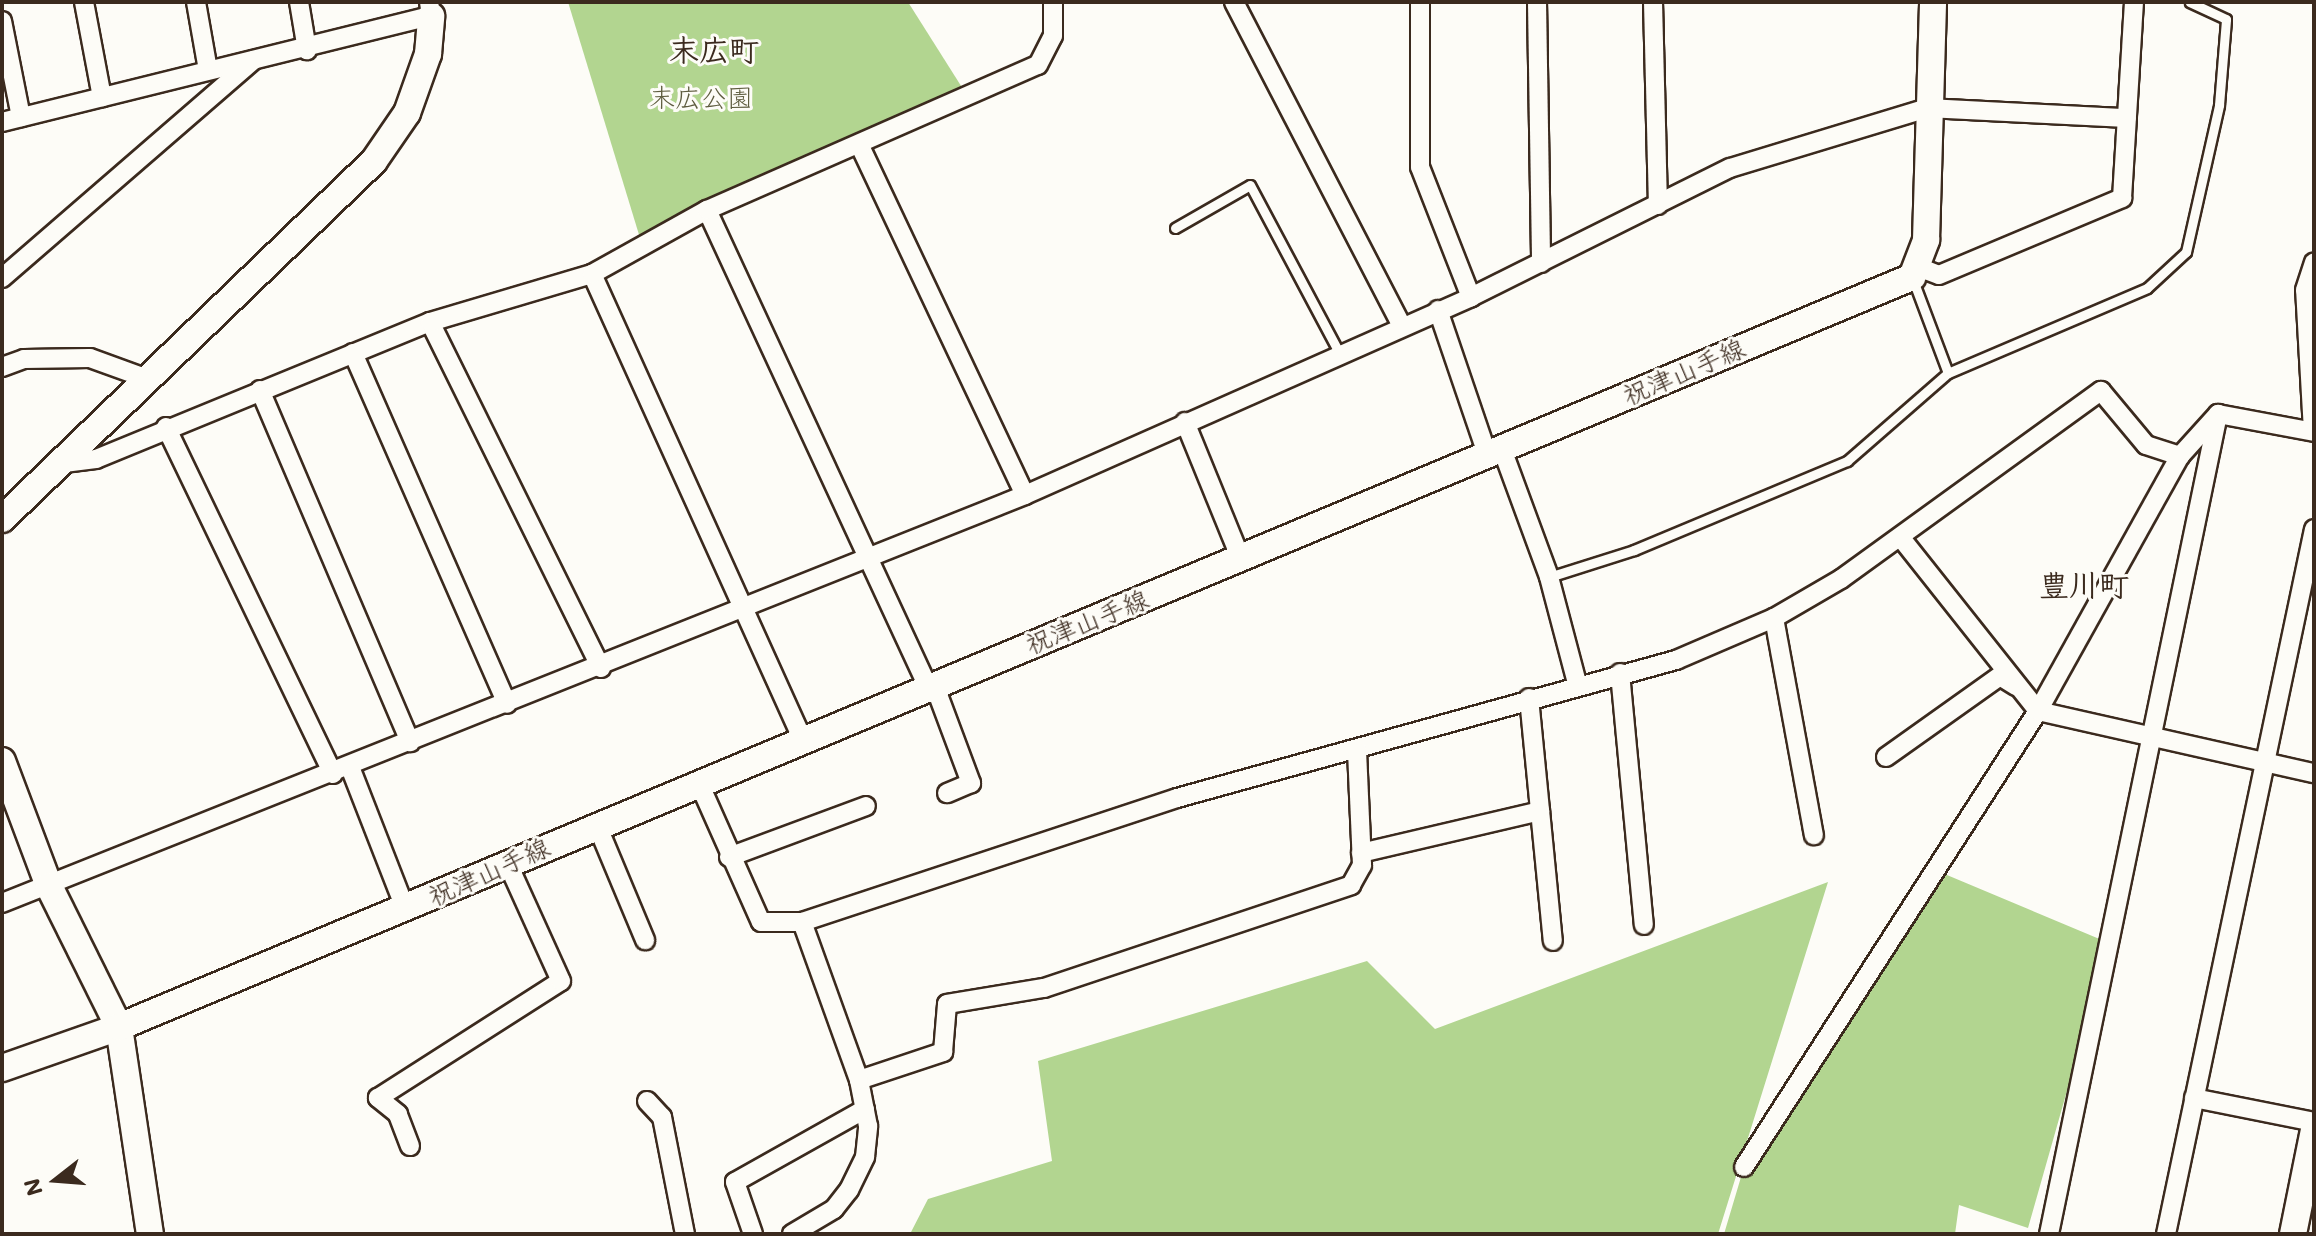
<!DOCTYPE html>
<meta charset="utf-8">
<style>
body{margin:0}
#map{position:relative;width:2316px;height:1236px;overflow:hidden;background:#fdfcf7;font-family:Mali,"Klee One",sans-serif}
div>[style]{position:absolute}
.green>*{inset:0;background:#b2d590}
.roads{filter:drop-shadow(2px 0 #3b2a1e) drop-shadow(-2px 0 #3b2a1e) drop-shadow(0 2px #3b2a1e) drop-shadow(0 -2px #3b2a1e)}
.lane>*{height:9px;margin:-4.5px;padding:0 4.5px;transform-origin:4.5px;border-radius:4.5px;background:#fdfcf7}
.street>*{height:18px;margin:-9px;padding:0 9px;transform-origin:9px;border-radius:9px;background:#fdfcf7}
.secondary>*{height:26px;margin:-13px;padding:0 13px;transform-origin:13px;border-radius:13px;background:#fdfcf7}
span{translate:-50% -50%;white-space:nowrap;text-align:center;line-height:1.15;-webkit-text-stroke:6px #fdfcf7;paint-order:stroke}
.park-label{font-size:26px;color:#5f5d40}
.street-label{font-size:26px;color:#3b2a1e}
.quarter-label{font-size:30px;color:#3b2a1e;font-weight:700}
.frame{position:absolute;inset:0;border:4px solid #3b2a1e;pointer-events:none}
.north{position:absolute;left:16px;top:1140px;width:80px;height:80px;-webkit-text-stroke:6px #fdfcf7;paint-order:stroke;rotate:253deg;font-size:22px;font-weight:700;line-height:32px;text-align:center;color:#3b2a1e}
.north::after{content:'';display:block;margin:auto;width:28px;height:36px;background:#3b2a1e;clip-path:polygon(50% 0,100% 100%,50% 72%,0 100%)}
</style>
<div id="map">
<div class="green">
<div style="clip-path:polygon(568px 2px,908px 2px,963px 89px,640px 238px)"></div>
<div style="clip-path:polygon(1935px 870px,2109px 943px,2028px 1228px,1959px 1205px,1955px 1234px,1724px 1234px,1744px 1167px)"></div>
<div style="clip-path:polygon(1828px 882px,1718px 1234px,910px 1234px,928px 1199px,1052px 1161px,1038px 1061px,1367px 961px,1435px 1029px)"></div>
</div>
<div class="roads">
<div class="lane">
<div style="left:1175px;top:228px;width:86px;rotate:-29.8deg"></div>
<div style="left:1250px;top:185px;width:191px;rotate:62deg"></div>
<div style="left:1913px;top:280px;width:99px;rotate:69.4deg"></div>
<div style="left:1948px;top:373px;width:216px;rotate:-23.1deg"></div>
<div style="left:2147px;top:288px;width:53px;rotate:-42.7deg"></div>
<div style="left:2186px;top:252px;width:151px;rotate:-77.3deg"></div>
<div style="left:2219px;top:105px;width:86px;rotate:-85.3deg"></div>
<div style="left:2226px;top:19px;width:40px;rotate:-155deg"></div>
<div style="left:1549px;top:577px;width:89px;rotate:-17.6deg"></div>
<div style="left:1634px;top:550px;width:231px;rotate:-22.7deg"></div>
<div style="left:1847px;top:461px;width:134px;rotate:-41.1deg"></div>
</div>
<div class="street">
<div style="left:84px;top:2px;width:97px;rotate:79.3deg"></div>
<div style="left:196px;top:2px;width:69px;rotate:80deg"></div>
<div style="left:299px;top:2px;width:49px;rotate:80.5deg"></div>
<div style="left:1234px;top:2px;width:365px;rotate:62.6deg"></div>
<div style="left:1420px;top:2px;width:165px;rotate:90deg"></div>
<div style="left:1420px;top:167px;width:140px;rotate:68.6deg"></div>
<div style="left:1537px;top:2px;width:261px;rotate:89.1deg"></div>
<div style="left:1653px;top:2px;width:203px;rotate:88.6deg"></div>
<div style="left:2px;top:21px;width:98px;rotate:78.8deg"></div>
<div style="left:2px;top:122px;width:442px;rotate:-13.9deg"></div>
<div style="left:431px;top:16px;width:14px;rotate:-98deg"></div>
<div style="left:860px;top:146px;width:386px;rotate:64.7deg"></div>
<div style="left:707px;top:210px;width:526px;rotate:65.14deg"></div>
<div style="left:1918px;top:267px;width:22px;rotate:21deg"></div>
<div style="left:1939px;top:275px;width:199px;rotate:-22.8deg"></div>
<div style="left:2122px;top:198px;width:196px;rotate:-86.5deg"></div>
<div style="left:592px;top:274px;width:509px;rotate:65.65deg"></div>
<div style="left:2px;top:278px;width:333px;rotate:-40.9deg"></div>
<div style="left:1438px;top:310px;width:152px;rotate:71.2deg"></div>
<div style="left:430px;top:322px;width:386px;rotate:63.7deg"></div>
<div style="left:353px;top:353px;width:383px;rotate:66.3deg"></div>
<div style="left:2px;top:367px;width:23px;rotate:-20deg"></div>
<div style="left:24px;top:359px;width:66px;rotate:-0.9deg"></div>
<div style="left:90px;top:358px;width:62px;rotate:19.9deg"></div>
<div style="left:260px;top:390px;width:383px;rotate:66.9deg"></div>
<div style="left:1185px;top:422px;width:148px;rotate:67.8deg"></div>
<div style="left:166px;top:427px;width:385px;rotate:64.3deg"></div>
<div style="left:2313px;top:431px;width:141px;rotate:-93.2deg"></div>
<div style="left:2305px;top:290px;width:29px;rotate:-72deg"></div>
<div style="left:1502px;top:449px;width:136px;rotate:69.8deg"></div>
<div style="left:1549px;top:577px;width:110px;rotate:75.2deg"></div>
<div style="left:64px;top:463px;width:32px;rotate:-7deg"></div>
<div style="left:96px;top:459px;width:361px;rotate:-22.3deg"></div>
<div style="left:430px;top:322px;width:169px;rotate:-16.5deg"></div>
<div style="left:592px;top:274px;width:132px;rotate:-29.1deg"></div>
<div style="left:707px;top:210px;width:361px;rotate:-23.7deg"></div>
<div style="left:1038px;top:65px;width:33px;rotate:-63deg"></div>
<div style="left:1053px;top:36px;width:34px;rotate:-90deg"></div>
<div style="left:1901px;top:538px;width:221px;rotate:51.6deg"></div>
<div style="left:2038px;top:711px;width:283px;rotate:12.7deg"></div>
<div style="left:1774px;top:618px;width:221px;rotate:79.6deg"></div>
<div style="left:1620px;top:673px;width:253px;rotate:84.6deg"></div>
<div style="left:934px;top:684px;width:106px;rotate:69.5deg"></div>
<div style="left:971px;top:783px;width:26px;rotate:157deg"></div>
<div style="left:1529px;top:698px;width:244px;rotate:84.4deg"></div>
<div style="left:1886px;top:757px;width:140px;rotate:-35.4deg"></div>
<div style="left:2000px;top:676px;width:19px;rotate:32deg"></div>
<div style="left:350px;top:767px;width:151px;rotate:68.7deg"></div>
<div style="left:699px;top:783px;width:152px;rotate:66deg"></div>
<div style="left:761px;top:922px;width:41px"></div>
<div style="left:802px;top:922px;width:395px;rotate:-18.3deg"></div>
<div style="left:1177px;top:798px;width:518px;rotate:-15.46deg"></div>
<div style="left:1676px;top:660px;width:107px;rotate:-23.2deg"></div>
<div style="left:1774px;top:618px;width:78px;rotate:-30.2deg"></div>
<div style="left:1841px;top:579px;width:321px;rotate:-35.9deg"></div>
<div style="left:2101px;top:391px;width:70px;rotate:50.2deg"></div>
<div style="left:2146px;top:445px;width:36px;rotate:18deg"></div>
<div style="left:597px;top:825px;width:125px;rotate:67.3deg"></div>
<div style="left:1361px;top:853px;width:184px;rotate:-13.2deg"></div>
<div style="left:729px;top:857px;width:146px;rotate:-20.4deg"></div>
<div style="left:2px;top:903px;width:1101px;rotate:-21.74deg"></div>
<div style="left:1025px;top:495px;width:488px;rotate:-23.9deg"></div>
<div style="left:1471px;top:297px;width:289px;rotate:-26.5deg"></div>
<div style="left:1730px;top:168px;width:206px;rotate:-16.9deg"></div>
<div style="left:1927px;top:108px;width:200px;rotate:2.9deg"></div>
<div style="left:859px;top:1080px;width:89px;rotate:-18.4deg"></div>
<div style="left:943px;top:1052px;width:48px;rotate:-85.2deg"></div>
<div style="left:947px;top:1004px;width:98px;rotate:-9.4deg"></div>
<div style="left:1044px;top:988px;width:324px;rotate:-18.5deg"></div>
<div style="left:1351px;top:885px;width:23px;rotate:-61deg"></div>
<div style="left:1362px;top:865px;width:116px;rotate:-92.5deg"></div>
<div style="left:2194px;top:1098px;width:122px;rotate:11.3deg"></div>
<div style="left:647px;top:1101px;width:22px;rotate:47deg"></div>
<div style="left:662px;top:1117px;width:119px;rotate:78.9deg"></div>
<div style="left:410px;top:1146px;width:34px;rotate:-111deg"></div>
<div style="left:398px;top:1114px;width:26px;rotate:-141deg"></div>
<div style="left:378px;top:1098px;width:217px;rotate:-32.6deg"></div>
<div style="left:561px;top:981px;width:131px;rotate:-114.4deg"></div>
<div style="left:1744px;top:1167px;width:543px;rotate:-57.19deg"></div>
<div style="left:2038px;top:711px;width:292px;rotate:-60.9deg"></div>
<div style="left:2180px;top:456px;width:57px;rotate:-47.9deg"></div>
<div style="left:2218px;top:414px;width:98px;rotate:10.6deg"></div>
<div style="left:753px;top:1234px;width:55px;rotate:-109.1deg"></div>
<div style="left:735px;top:1182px;width:149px;rotate:-29.3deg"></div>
<div style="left:792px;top:1234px;width:49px;rotate:-30.8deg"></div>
<div style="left:834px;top:1209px;width:24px;rotate:-52deg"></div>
<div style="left:849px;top:1190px;width:37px;rotate:-64deg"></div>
<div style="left:865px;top:1157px;width:31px;rotate:-84deg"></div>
<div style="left:868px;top:1126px;width:47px;rotate:-101.1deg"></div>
<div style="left:859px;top:1080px;width:168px;rotate:-109.8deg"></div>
<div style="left:2049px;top:1234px;width:837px;rotate:-78.35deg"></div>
<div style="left:2166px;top:1234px;width:720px;rotate:-78.14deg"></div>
</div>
<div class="secondary">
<div style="left:2px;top:519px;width:516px;rotate:-43.9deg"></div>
<div style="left:374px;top:161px;width:58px;rotate:-55.5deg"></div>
<div style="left:407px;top:113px;width:63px;rotate:-70.4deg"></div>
<div style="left:428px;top:54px;width:38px;rotate:-85deg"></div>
<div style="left:2px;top:761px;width:134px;rotate:69.4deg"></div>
<div style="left:49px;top:886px;width:157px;rotate:63.6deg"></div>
<div style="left:119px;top:1027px;width:209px;rotate:81.5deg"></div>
<div style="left:2px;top:1068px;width:124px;rotate:-19.3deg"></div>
<div style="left:119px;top:1027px;width:1944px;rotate:-22.7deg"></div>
<div style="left:1912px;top:277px;width:40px;rotate:-69deg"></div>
<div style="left:1926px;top:240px;width:238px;rotate:-88.3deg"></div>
<div style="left:2293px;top:1234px;width:106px;rotate:-78.6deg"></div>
</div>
</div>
<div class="park-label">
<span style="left:701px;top:98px">末広公園</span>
</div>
<div class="street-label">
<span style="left:1684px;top:372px;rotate:-23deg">祝津山手線</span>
<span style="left:1087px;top:622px;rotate:-22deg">祝津山手線</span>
<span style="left:489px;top:872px;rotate:-24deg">祝津山手線</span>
</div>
<div class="quarter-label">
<span style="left:714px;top:49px">末広町</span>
<span style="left:2084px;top:584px">豊川町</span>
</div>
<div class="frame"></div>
<div class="north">N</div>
</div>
